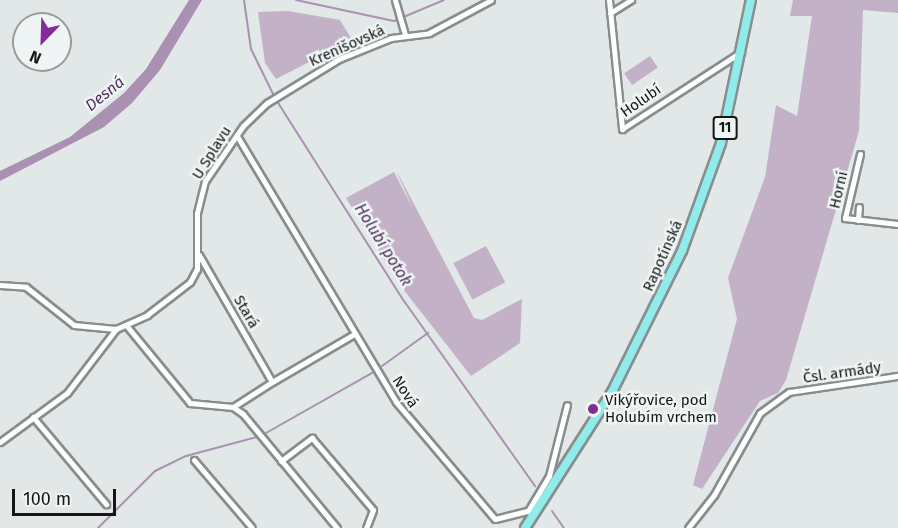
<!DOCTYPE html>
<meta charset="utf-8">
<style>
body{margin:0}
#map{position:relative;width:898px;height:528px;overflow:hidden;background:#e2e7e7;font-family:"Fira Sans",sans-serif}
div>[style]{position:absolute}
.green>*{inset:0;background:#c2b1c7;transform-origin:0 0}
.water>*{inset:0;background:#aa91b2}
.stream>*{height:2px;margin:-1px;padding:0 1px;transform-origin:1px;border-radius:1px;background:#aa91b2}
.roads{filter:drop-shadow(2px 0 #888d8d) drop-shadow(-2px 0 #888d8d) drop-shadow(0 2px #888d8d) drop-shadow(0 -2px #888d8d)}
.minor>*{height:5px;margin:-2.5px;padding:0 2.5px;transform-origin:2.5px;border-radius:2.5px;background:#fff}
.primary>*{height:8px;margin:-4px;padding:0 4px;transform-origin:4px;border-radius:4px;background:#8fecea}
.dots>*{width:16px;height:16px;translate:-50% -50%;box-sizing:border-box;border:3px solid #eff5f4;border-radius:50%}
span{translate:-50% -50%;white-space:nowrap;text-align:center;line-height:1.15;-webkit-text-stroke:5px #eff5f4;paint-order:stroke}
.shield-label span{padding:2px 4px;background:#eff5f4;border:2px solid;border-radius:4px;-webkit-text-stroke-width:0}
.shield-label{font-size:14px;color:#151717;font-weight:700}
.street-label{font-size:15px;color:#151717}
.poi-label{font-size:15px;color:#151717}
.left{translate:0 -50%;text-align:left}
.water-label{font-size:16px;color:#53315d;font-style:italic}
.north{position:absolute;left:12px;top:12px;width:60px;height:60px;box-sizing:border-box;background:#eff5f4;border:2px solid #989c9c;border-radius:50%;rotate:203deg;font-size:16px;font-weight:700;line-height:24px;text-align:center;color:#151717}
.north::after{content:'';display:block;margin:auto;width:21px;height:27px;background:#822b99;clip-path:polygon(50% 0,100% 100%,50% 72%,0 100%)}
.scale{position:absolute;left:12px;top:489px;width:104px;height:27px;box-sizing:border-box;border:3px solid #151717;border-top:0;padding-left:8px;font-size:18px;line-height:21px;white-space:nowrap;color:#151717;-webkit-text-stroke:4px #eff5f4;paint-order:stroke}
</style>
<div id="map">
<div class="green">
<div style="clip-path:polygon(793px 0,898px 0,898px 13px,863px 10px,859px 131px,786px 380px,778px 393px,760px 401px,702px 489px,693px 485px,737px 319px,728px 278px,765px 177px,776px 105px,797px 116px,812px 16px,790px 16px)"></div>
<div style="clip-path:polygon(288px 11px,340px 20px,352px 40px,276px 79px,265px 63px,258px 12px)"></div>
<div style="left:650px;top:56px;width:14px;height:31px;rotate:56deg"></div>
<div style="clip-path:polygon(396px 170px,474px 318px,482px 320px,522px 299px,520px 343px,471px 376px,403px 289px,346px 198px,394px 172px,413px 209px)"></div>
<div style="left:486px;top:246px;width:41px;height:37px;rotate:62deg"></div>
</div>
<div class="water">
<div style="clip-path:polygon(189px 0,202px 0,160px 70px,132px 103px,104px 127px,0 181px,0 171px,70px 137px,124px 93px,146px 69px)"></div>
</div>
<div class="stream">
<div style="left:244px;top:0;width:49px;rotate:81.9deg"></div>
<div style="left:251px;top:49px;width:55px;rotate:63.9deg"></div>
<div style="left:275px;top:98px;width:241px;rotate:57.6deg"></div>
<div style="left:404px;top:301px;width:227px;rotate:54.7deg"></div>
<div style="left:296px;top:0;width:100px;rotate:12.1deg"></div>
<div style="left:394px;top:21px;width:54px;rotate:-22.8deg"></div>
<div style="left:382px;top:366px;width:57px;rotate:-35.7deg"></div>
<div style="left:266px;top:433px;width:122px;rotate:-29.5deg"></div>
<div style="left:552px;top:511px;width:21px;rotate:55deg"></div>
<div style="left:98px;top:528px;width:81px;rotate:-45deg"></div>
<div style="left:155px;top:471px;width:34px;rotate:-26deg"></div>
<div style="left:186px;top:456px;width:73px;rotate:-15deg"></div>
</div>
<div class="roads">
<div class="minor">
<div style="left:395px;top:0;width:37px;rotate:74deg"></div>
<div style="left:609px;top:0;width:130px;rotate:84.2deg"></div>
<div style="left:622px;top:129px;width:142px;rotate:-32.9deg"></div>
<div style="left:610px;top:13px;width:25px;rotate:-32deg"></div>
<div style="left:237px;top:136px;width:310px;rotate:59.1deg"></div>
<div style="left:396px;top:402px;width:153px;rotate:49.8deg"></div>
<div style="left:495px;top:519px;width:34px;rotate:-14deg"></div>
<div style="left:528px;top:511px;width:41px;rotate:-59deg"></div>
<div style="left:549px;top:476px;width:73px;rotate:-75.8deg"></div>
<div style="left:860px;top:154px;width:66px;rotate:103.2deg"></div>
<div style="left:845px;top:218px;width:53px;rotate:6.5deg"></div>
<div style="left:858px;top:220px;width:13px;rotate:-86deg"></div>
<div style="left:199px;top:255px;width:146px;rotate:60.1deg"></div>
<div style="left:272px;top:382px;width:95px;rotate:-30.3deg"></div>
<div style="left:0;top:285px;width:26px;rotate:4deg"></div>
<div style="left:26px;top:287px;width:61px;rotate:38.4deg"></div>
<div style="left:74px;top:325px;width:42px;rotate:5.4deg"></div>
<div style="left:126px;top:325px;width:101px;rotate:50.6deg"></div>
<div style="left:190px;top:403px;width:43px;rotate:5.3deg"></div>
<div style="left:233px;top:407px;width:12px;rotate:35deg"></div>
<div style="left:243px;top:414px;width:148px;rotate:50.5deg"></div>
<div style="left:233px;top:407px;width:46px;rotate:-32.7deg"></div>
<div style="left:33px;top:417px;width:114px;rotate:50deg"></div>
<div style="left:0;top:442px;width:83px;rotate:-36.2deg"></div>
<div style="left:67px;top:393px;width:81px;rotate:-52.6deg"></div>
<div style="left:116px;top:329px;width:34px;rotate:-24deg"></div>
<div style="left:147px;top:315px;width:54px;rotate:-37.5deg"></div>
<div style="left:190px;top:282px;width:15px;rotate:-62deg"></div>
<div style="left:197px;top:269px;width:56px;rotate:-90deg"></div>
<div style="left:197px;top:213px;width:33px;rotate:-76deg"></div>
<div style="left:205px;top:181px;width:67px;rotate:-55.4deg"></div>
<div style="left:243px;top:126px;width:33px;rotate:-44deg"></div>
<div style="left:267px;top:103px;width:84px;rotate:-31.4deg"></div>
<div style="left:339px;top:59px;width:56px;rotate:-22deg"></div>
<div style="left:391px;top:38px;width:38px;rotate:-7deg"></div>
<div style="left:429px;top:33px;width:70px;rotate:-28deg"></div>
<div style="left:194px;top:460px;width:89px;rotate:49.5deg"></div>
<div style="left:281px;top:461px;width:39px;rotate:-37deg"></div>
<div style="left:312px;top:438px;width:94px;rotate:49.7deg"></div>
<div style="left:373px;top:510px;width:19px;rotate:111deg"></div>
<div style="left:688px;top:528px;width:42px;rotate:-51.8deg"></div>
<div style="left:714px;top:495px;width:94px;rotate:-60.7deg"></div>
<div style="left:760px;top:413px;width:36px;rotate:-36deg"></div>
<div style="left:789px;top:392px;width:110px;rotate:-8.4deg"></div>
</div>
<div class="primary">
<div style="left:525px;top:528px;width:161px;rotate:-57.4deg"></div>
<div style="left:612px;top:392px;width:157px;rotate:-63.6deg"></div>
<div style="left:682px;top:251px;width:115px;rotate:-70.1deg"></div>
<div style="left:721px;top:143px;width:146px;rotate:-78.2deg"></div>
</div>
</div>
<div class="dots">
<div style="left:593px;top:409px;background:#822b99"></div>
</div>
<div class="shield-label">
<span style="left:725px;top:128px">11</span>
</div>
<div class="street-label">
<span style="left:347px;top:46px;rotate:-24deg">Krenišovská</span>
<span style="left:641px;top:101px;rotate:-35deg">Holubí</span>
<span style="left:212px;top:153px;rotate:-58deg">U Splavu</span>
<span style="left:839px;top:190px;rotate:-77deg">Horní</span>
<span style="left:663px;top:256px;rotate:-66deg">Rapotínská</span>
<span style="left:246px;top:312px;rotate:60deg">Stará</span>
<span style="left:842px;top:373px;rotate:-8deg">Čsl. armády</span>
<span style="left:405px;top:392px;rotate:57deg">Nová</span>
</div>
<div class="poi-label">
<span class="left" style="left:605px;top:409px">Vikýřovice, pod<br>Holubím vrchem</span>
</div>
<div class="water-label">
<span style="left:105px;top:94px;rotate:-39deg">Desná</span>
<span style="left:383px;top:245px;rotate:58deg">Holubí potok</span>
</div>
<div class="north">N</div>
<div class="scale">100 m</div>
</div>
